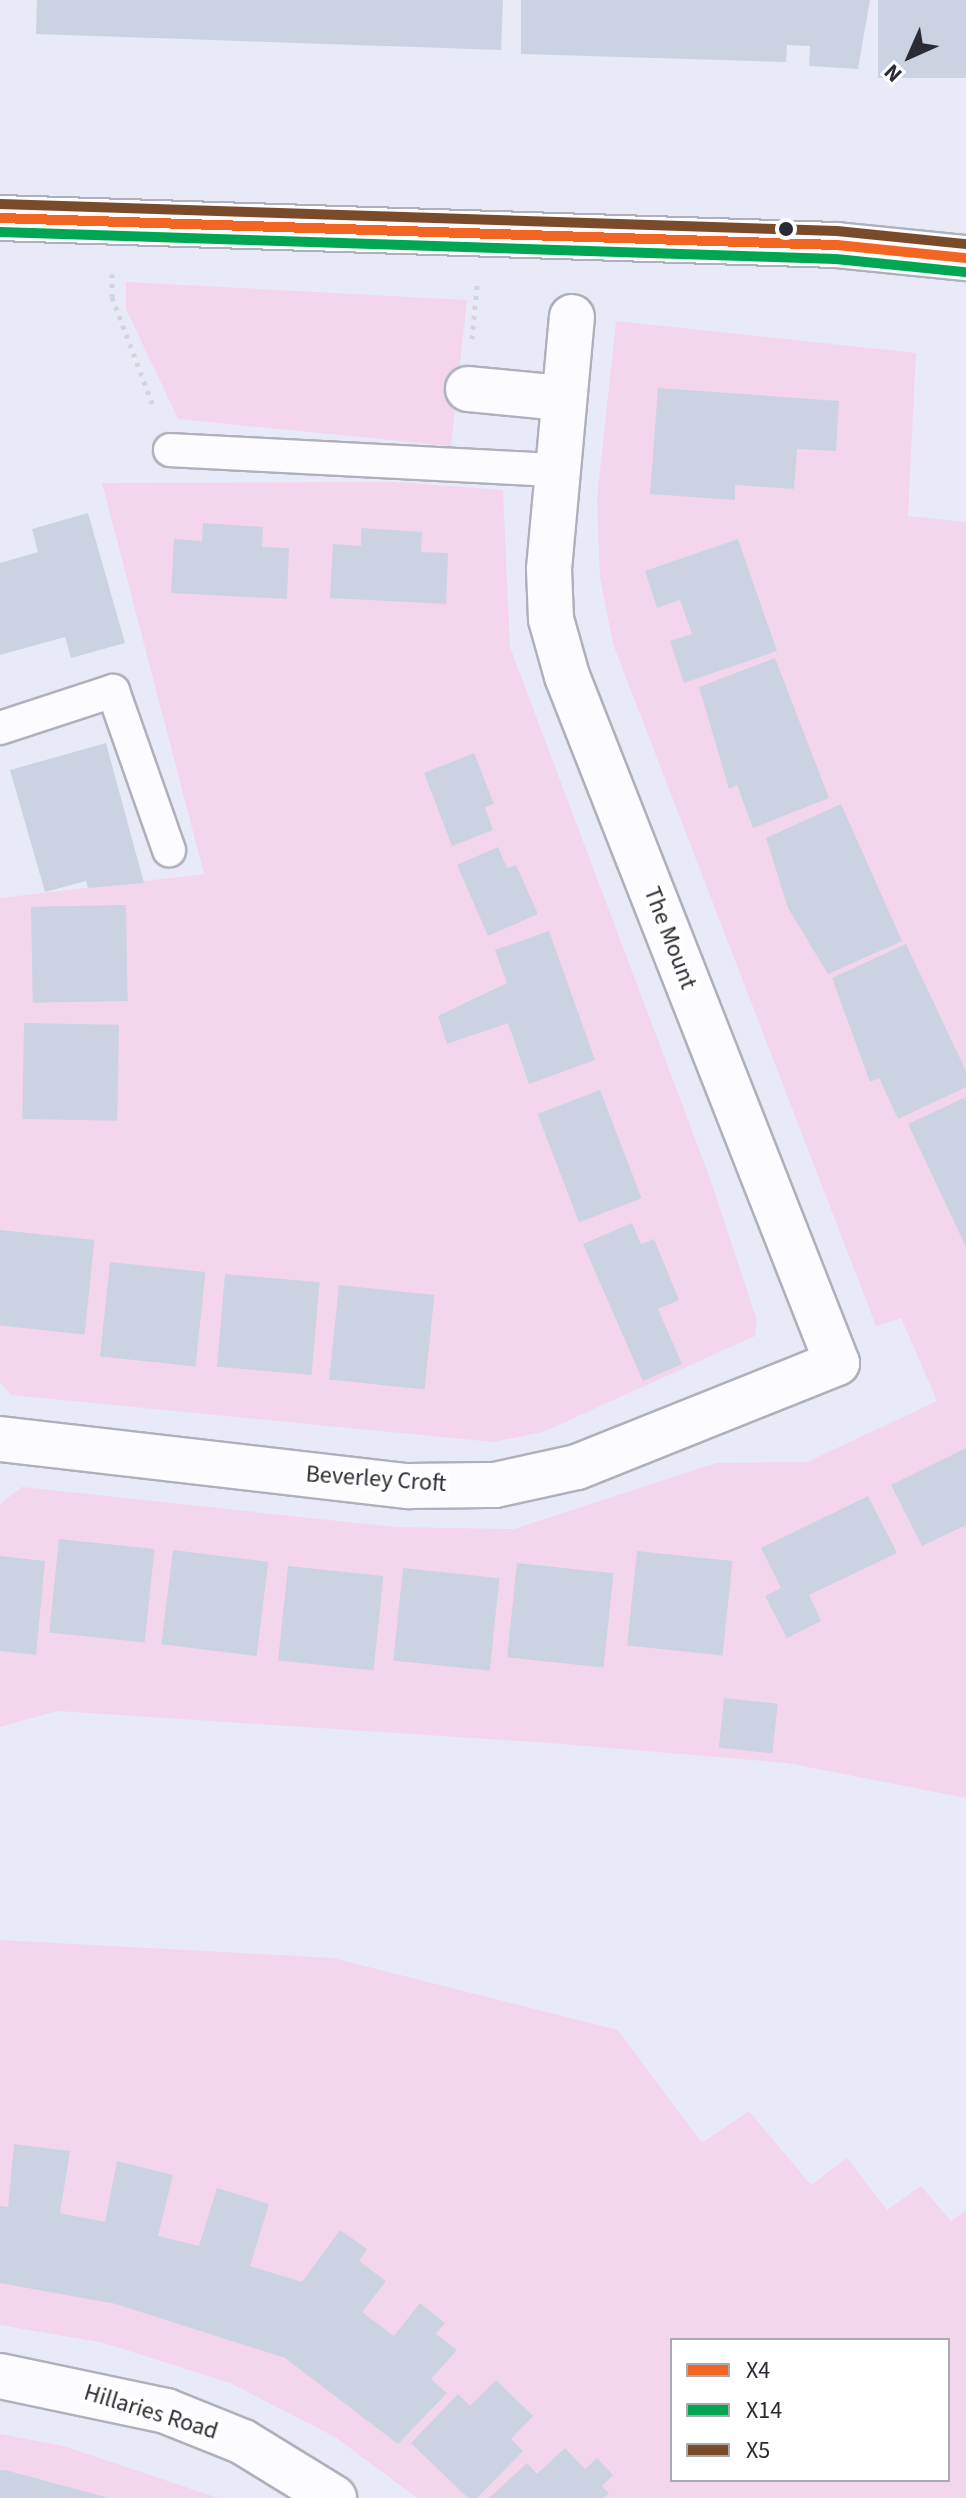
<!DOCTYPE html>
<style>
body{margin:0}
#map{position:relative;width:966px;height:2498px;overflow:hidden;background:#e9eaf8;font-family:"Source Sans 3",sans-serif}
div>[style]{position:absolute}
.green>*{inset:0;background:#f3d6ec}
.building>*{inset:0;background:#cbd3e2;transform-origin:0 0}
.path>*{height:5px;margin-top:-2.5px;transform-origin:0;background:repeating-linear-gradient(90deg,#d5d5d9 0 4px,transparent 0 10px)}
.roads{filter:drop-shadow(2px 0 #afb0ba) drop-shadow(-2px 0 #afb0ba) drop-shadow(0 2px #afb0ba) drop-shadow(0 -2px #afb0ba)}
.service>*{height:32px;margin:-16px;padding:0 16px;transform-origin:16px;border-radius:16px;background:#fcfcfe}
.minor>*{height:44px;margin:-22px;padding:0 22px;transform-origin:22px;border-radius:22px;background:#fcfcfe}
.primary>*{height:44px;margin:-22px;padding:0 22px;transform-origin:22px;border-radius:22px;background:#fcfcfe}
.bus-1>*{height:10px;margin:-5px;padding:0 5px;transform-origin:5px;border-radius:5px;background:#f26522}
.bus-2>*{height:10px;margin:-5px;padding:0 5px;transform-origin:5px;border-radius:5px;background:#00a651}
.bus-3>*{height:10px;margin:-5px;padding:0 5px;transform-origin:5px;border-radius:5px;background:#7a4b2a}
.dots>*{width:22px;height:22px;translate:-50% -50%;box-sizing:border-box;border:4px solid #fff;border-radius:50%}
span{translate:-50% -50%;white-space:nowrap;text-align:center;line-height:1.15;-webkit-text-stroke:8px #fff;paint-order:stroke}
.street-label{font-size:24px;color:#2a2b34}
.legend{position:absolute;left:670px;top:2338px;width:280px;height:144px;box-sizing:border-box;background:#fff;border:2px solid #aaaaae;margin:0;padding:10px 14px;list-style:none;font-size:24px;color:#2a2b34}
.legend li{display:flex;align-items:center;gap:16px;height:40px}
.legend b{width:40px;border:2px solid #aaaaae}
.north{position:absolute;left:870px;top:16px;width:80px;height:80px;-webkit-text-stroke:6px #fff;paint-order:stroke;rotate:225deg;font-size:22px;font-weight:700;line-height:32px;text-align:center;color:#2a2b34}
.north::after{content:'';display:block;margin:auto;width:28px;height:36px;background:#2a2b34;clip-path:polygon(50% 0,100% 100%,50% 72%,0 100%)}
</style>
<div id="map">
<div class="green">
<div style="clip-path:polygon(126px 282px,467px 300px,451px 446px,178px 419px,126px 309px)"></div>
<div style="clip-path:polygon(616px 321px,916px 353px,908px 516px,966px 522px,966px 1798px,787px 1763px,549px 1743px,57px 1711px,0 1727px,0 1504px,22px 1487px,395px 1527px,514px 1529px,716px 1463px,807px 1462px,937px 1401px,901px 1318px,876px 1326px,613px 644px,600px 578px,597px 499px)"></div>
<div style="clip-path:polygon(394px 482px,503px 490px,510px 647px,711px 1181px,757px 1321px,755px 1336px,543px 1432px,493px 1442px,11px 1395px,0 1382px,0 898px,204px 874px,102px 483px)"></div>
<div style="clip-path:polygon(evenodd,0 1940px,333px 1958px,618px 2030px,702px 2143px,749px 2111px,811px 2185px,847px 2158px,887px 2210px,921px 2186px,951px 2221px,966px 2210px,966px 2498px,417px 2498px,335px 2437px,230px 2383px,104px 2343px,0 2325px,0 1940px,672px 2340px,948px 2340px,948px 2480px,672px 2480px,672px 2340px)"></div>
<div style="clip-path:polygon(0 2434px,64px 2446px,218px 2498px,0 2498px)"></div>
</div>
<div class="building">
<div style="clip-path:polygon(37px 0,503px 0,501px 50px,36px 34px)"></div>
<div style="clip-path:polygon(521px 0,870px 0,858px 69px,809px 66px,810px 46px,787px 45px,786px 62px,521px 54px)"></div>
<div style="left:878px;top:0;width:88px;height:78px"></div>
<div style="clip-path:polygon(658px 388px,839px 401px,836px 451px,797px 449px,794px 489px,735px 485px,735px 500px,650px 494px)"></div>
<div style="clip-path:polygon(88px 513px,125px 643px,71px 658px,65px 637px,0 655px,0 563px,38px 552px,32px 529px)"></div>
<div style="clip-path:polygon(203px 523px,263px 527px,262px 547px,289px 548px,287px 599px,171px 593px,174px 539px,202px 541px)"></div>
<div style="clip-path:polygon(361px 528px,422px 532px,421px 552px,448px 553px,446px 604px,330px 598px,333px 544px,361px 546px)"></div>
<div style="clip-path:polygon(738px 539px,777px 651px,684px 683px,670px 641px,692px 634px,680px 600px,657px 608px,645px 571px)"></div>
<div style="clip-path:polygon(775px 658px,829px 798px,753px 828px,737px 785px,729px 789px,699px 687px)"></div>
<div style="clip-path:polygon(106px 743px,144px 883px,88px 888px,86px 881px,45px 892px,10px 770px)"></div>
<div style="clip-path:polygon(474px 753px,494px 804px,485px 807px,493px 830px,452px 846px,424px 773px)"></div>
<div style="clip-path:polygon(841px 804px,902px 941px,828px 974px,788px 908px,766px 838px)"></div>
<div style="clip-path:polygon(498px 847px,507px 868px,516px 865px,538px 914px,488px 936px,457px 865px)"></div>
<div style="left:126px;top:905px;width:96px;height:95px;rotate:89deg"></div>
<div style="clip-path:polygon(549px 931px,595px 1060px,529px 1084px,508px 1023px,447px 1044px,438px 1016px,507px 983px,495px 950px)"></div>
<div style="clip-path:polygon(906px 944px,966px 1071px,966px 1087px,898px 1119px,879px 1078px,870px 1082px,832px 978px)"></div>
<div style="left:24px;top:1023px;width:95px;height:96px;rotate:1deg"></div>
<div style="left:600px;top:1090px;width:116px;height:67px;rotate:69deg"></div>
<div style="clip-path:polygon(966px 1097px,966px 1247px,908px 1124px)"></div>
<div style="clip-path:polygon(632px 1223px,641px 1244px,654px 1239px,679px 1300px,658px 1309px,682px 1364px,643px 1381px,583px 1244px)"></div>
<div style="left:0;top:1230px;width:95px;height:95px;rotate:6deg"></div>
<div style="left:110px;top:1262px;width:96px;height:95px;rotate:6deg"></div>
<div style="left:225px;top:1274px;width:95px;height:93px;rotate:5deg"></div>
<div style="left:339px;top:1285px;width:96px;height:95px;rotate:6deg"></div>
<div style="clip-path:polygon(966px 1448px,966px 1525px,922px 1546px,891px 1485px)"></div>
<div style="clip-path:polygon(868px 1496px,897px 1553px,809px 1595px,821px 1621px,787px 1638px,765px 1596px,781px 1588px,761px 1548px)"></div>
<div style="left:59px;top:1539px;width:96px;height:94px;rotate:6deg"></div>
<div style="left:173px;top:1550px;width:96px;height:95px;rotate:7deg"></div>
<div style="left:637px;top:1551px;width:96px;height:95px;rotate:6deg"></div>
<div style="clip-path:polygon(0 1556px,45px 1561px,36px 1655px,0 1651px)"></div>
<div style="left:517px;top:1563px;width:97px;height:95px;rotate:6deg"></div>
<div style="left:288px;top:1566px;width:96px;height:95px;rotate:6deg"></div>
<div style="left:403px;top:1568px;width:97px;height:93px;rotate:6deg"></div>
<div style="left:724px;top:1698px;width:54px;height:50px;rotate:6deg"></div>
<div style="clip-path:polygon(14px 2144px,70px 2151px,60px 2213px,105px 2222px,117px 2161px,173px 2175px,158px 2236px,199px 2246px,217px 2188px,269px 2204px,250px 2266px,302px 2282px,340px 2230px,367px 2249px,359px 2261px,386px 2281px,362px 2312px,394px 2336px,420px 2303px,445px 2323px,436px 2334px,457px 2350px,431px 2379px,447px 2393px,398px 2444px,285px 2358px,116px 2304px,0 2283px,0 2206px,8px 2207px)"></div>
<div style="clip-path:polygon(496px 2380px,533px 2416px,511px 2439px,523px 2451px,477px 2498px,468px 2498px,411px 2443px,458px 2394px,470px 2406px)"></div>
<div style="clip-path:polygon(565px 2448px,585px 2469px,597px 2458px,613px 2475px,602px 2486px,609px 2493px,604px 2498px,489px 2498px,527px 2463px,537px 2474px)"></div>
<div style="clip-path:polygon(0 2470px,5px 2470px,109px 2498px,0 2498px)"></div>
</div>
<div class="path">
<div style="left:112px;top:274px;width:23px;rotate:90deg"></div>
<div style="left:112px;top:297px;width:119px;rotate:69.3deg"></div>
<div style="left:472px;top:339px;width:54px;rotate:-84.7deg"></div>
</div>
<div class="roads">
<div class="service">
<div style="left:170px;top:450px;width:387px;rotate:3deg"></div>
<div style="left:0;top:728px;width:119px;rotate:-18.1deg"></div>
<div style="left:113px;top:691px;width:169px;rotate:70.6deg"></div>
</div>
<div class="minor">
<div style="left:468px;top:389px;width:93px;rotate:5.5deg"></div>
<div style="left:0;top:1439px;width:411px;rotate:6.6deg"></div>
<div style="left:408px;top:1486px;width:87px;rotate:-0.7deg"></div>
<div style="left:495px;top:1485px;width:84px;rotate:-12.4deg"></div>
<div style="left:577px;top:1467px;width:280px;rotate:-21.8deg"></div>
<div style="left:837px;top:1363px;width:738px;rotate:-111.46deg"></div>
<div style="left:567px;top:676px;width:59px;rotate:-105.7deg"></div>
<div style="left:551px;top:619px;width:50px;rotate:-92.3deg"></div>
<div style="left:549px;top:569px;width:253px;rotate:-84.8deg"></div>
<div style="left:0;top:2376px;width:170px;rotate:11.9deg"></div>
<div style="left:166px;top:2411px;width:83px;rotate:21.9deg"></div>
<div style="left:243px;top:2442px;width:107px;rotate:31.6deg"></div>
</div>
<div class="primary">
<div style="left:0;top:218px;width:837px;rotate:1.85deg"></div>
<div style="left:837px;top:245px;width:130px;rotate:5.8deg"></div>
</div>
</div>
<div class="bus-1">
<div style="left:0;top:218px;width:837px;rotate:1.85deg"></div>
<div style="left:837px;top:245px;width:130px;rotate:5.8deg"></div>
</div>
<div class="bus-2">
<div style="left:0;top:232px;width:836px;rotate:1.85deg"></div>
<div style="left:836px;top:259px;width:130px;rotate:5.8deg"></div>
</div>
<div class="bus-3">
<div style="left:0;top:204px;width:837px;rotate:1.85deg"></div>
<div style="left:837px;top:231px;width:130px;rotate:5.8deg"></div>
</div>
<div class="dots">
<div style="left:786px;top:229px;background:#2a2b34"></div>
</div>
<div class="street-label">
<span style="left:670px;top:938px;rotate:69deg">The Mount</span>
<span style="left:376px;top:1479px;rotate:4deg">Beverley Croft</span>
<span style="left:151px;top:2412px;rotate:17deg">Hillaries Road</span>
</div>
<ul class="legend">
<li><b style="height:10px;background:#f26522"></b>X4</li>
<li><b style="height:10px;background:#00a651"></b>X14</li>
<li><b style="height:10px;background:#7a4b2a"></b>X5</li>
</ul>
<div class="north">N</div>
</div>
